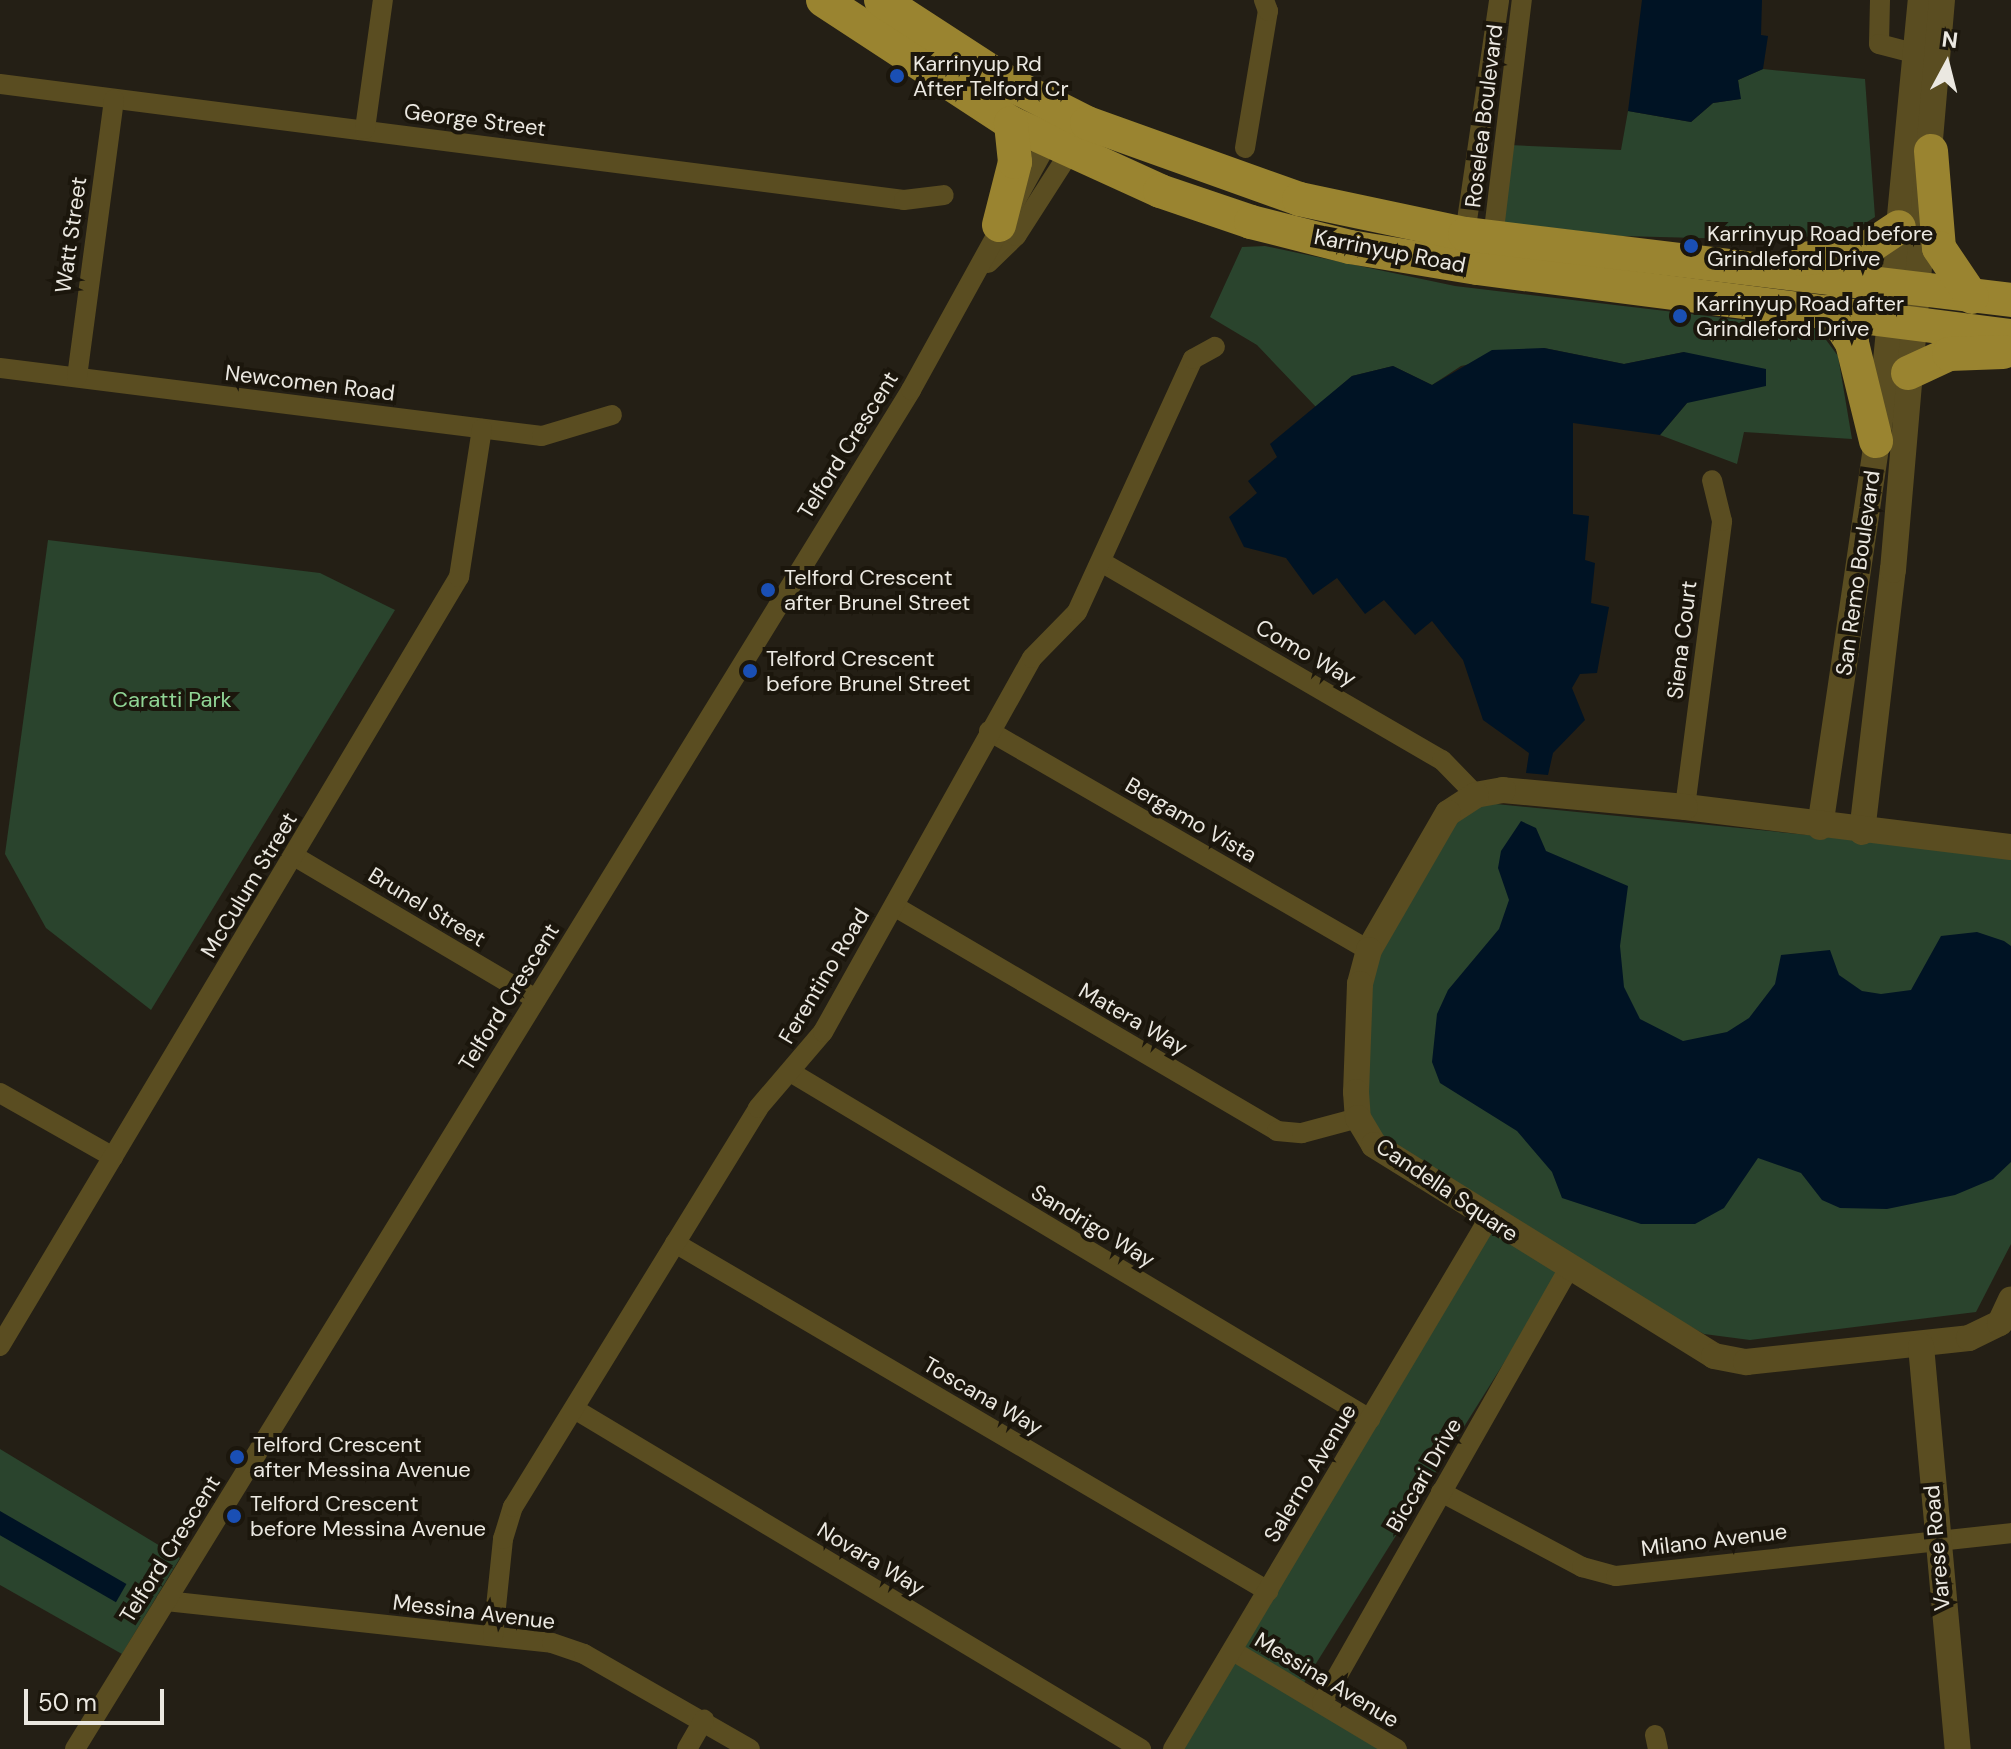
<!DOCTYPE html>
<style>
body{margin:0}
#map{position:relative;width:2011px;height:1749px;overflow:hidden;background:#241f15;font-family:"DM Sans",sans-serif}
div>[style]{position:absolute}
.green>*{inset:0;background:#2a442d;transform-origin:0 0}
.water>*{inset:0;background:#001324;transform-origin:0 0}
.minor>*{height:20px;margin:-10px;padding:0 10px;transform-origin:10px;border-radius:10px;background:#5a4d21}
.tertiary>*{height:26px;margin:-13px;padding:0 13px;transform-origin:13px;border-radius:13px;background:#5a4d21}
.trunk>*{height:34px;margin:-17px;padding:0 17px;transform-origin:17px;border-radius:17px;background:#9a8430}
.dots>*{width:22px;height:22px;translate:-50% -50%;box-sizing:border-box;border:4px solid #1b160c;border-radius:50%}
span{translate:-50% -50%;white-space:nowrap;text-align:center;line-height:1.15;-webkit-text-stroke:8px #1b160c;paint-order:stroke}
.poi-label{font-size:22px;color:#ebe8e1}
.left{translate:0 -50%;text-align:left}
.street-label{font-size:22px;color:#ebe8e1}
.park-label{font-size:22px;color:#90d595}
.north{position:absolute;left:1907px;top:24px;width:80px;height:80px;-webkit-text-stroke:6px #1b160c;paint-order:stroke;rotate:7deg;font-size:22px;font-weight:700;line-height:32px;text-align:center;color:#ebe8e1}
.north::after{content:'';display:block;margin:auto;width:28px;height:36px;background:#ebe8e1;clip-path:polygon(50% 0,100% 100%,50% 72%,0 100%)}
.scale{position:absolute;left:24px;top:1689px;width:140px;height:36px;box-sizing:border-box;border:4px solid #ebe8e1;border-top:0;padding-left:10px;font-size:24px;line-height:28px;white-space:nowrap;color:#ebe8e1;-webkit-text-stroke:6px #1b160c;paint-order:stroke}
</style>
<div id="map">
<div class="green">
<div style="clip-path:polygon(1763px 69px,1865px 79px,1875px 217px,1851px 232px,1776px 240px,1621px 236px,1499px 222px,1509px 145px,1621px 150px,1628px 111px,1691px 122px,1713px 103px,1740px 99px,1738px 80px)"></div>
<div style="clip-path:polygon(1265px 246px,1455px 286px,1818px 329px,1838px 356px,1852px 439px,1744px 432px,1737px 464px,1660px 435px,1687px 403px,1684px 352px,1624px 364px,1544px 348px,1461px 366px,1432px 385px,1393px 366px,1352px 376px,1316px 407px,1257px 345px,1210px 317px,1242px 247px)"></div>
<div style="clip-path:polygon(48px 540px,320px 573px,395px 610px,151px 1010px,46px 928px,5px 854px)"></div>
<div style="clip-path:polygon(1476px 802px,2011px 855px,2011px 1244px,1976px 1312px,1750px 1340px,1704px 1334px,1540px 1243px,1382px 1139px,1369px 1120px,1367px 1001px,1374px 961px,1453px 821px)"></div>
<div style="left:1488px;top:1226px;width:86px;height:489px;rotate:32deg"></div>
<div style="clip-path:polygon(0 1449px,180px 1558px,122px 1654px,0 1585px)"></div>
<div style="clip-path:polygon(1231px 1657px,1385px 1749px,1176px 1749px)"></div>
</div>
<div class="water">
<div style="clip-path:polygon(1642px 0,1762px 0,1761px 35px,1768px 36px,1763px 69px,1738px 80px,1741px 99px,1713px 103px,1691px 122px,1628px 111px)"></div>
<div style="clip-path:polygon(1544px 348px,1624px 364px,1684px 352px,1766px 369px,1766px 386px,1687px 403px,1660px 435px,1573px 423px,1573px 514px,1589px 516px,1585px 560px,1595px 563px,1591px 603px,1609px 607px,1597px 673px,1580px 674px,1572px 688px,1585px 720px,1553px 753px,1548px 775px,1526px 773px,1529px 753px,1483px 720px,1463px 660px,1432px 621px,1415px 635px,1384px 600px,1365px 614px,1337px 578px,1313px 595px,1286px 558px,1244px 547px,1229px 517px,1257px 493px,1248px 481px,1277px 457px,1270px 444px,1352px 376px,1393px 366px,1432px 385px,1492px 350px)"></div>
<div style="clip-path:polygon(1521px 821px,1536px 828px,1546px 851px,1628px 886px,1620px 946px,1624px 987px,1640px 1019px,1683px 1041px,1727px 1032px,1749px 1018px,1775px 984px,1781px 955px,1830px 950px,1839px 975px,1862px 991px,1881px 994px,1911px 990px,1941px 936px,1977px 932px,2004px 941px,2011px 946px,2011px 1162px,1993px 1179px,1955px 1195px,1887px 1209px,1840px 1208px,1822px 1200px,1801px 1173px,1758px 1158px,1724px 1208px,1695px 1224px,1641px 1224px,1562px 1198px,1552px 1172px,1517px 1131px,1440px 1083px,1432px 1062px,1437px 1014px,1448px 990px,1499px 929px,1509px 900px,1498px 868px,1501px 851px)"></div>
<div style="left:0;top:1511px;width:146px;height:21px;rotate:30deg"></div>
</div>
<div class="minor">
<div style="left:1880px;top:0;width:44px;rotate:91.3deg"></div>
<div style="left:1879px;top:44px;width:52px;rotate:14.6deg"></div>
<div style="left:0;top:84px;width:911px;rotate:7.31deg"></div>
<div style="left:904px;top:200px;width:40px;rotate:-7.1deg"></div>
<div style="left:365px;top:129px;width:130px;rotate:-82.1deg"></div>
<div style="left:1245px;top:148px;width:139px;rotate:-80.5deg"></div>
<div style="left:1268px;top:11px;width:12px;rotate:-110deg"></div>
<div style="left:1465px;top:234px;width:236px;rotate:-81.7deg"></div>
<div style="left:1493px;top:238px;width:240px;rotate:-83.1deg"></div>
<div style="left:988px;top:263px;width:39px;rotate:-44deg"></div>
<div style="left:1016px;top:236px;width:109px;rotate:-57.3deg"></div>
<div style="left:0;top:368px;width:546px;rotate:7.15deg"></div>
<div style="left:542px;top:436px;width:73px;rotate:-16.7deg"></div>
<div style="left:77px;top:377px;width:280px;rotate:-82.4deg"></div>
<div style="left:1103px;top:563px;width:392px;rotate:30.2deg"></div>
<div style="left:1442px;top:760px;width:49px;rotate:45.8deg"></div>
<div style="left:989px;top:731px;width:439px;rotate:30deg"></div>
<div style="left:1685px;top:807px;width:288px;rotate:-82.6deg"></div>
<div style="left:1722px;top:521px;width:42px;rotate:-103.7deg"></div>
<div style="left:294px;top:856px;width:281px;rotate:30.6deg"></div>
<div style="left:894px;top:906px;width:444px;rotate:30.4deg"></div>
<div style="left:1277px;top:1131px;width:25px;rotate:5deg"></div>
<div style="left:1302px;top:1133px;width:58px;rotate:-15deg"></div>
<div style="left:792px;top:1073px;width:674px;rotate:30.91deg"></div>
<div style="left:0;top:1093px;width:130px;rotate:29.5deg"></div>
<div style="left:675px;top:1243px;width:688px;rotate:30.41deg"></div>
<div style="left:0;top:1346px;width:896px;rotate:-59.17deg"></div>
<div style="left:459px;top:577px;width:150px;rotate:-81.2deg"></div>
<div style="left:576px;top:1410px;width:659px;rotate:30.96deg"></div>
<div style="left:1441px;top:1492px;width:160px;rotate:28deg"></div>
<div style="left:1582px;top:1567px;width:35px;rotate:15deg"></div>
<div style="left:1616px;top:1576px;width:397px;rotate:-6.2deg"></div>
<div style="left:166px;top:1601px;width:388px;rotate:6.2deg"></div>
<div style="left:552px;top:1643px;width:34px;rotate:19deg"></div>
<div style="left:584px;top:1654px;width:191px;rotate:29.8deg"></div>
<div style="left:493px;top:1636px;width:98px;rotate:-84.1deg"></div>
<div style="left:503px;top:1539px;width:34px;rotate:-73deg"></div>
<div style="left:513px;top:1507px;width:468px;rotate:-58.4deg"></div>
<div style="left:758px;top:1108px;width:100px;rotate:-49.5deg"></div>
<div style="left:823px;top:1032px;width:428px;rotate:-60.8deg"></div>
<div style="left:1032px;top:658px;width:64px;rotate:-45.6deg"></div>
<div style="left:1077px;top:612px;width:278px;rotate:-65.4deg"></div>
<div style="left:1193px;top:359px;width:25px;rotate:-29deg"></div>
<div style="left:1233px;top:1651px;width:191px;rotate:30.9deg"></div>
<div style="left:1322px;top:1703px;width:498px;rotate:-60.4deg"></div>
<div style="left:1655px;top:1735px;width:14px;rotate:78deg"></div>
<div style="left:75px;top:1749px;width:1596px;rotate:-58.4deg"></div>
<div style="left:911px;top:390px;width:296px;rotate:-61.1deg"></div>
<div style="left:687px;top:1749px;width:34px;rotate:-60deg"></div>
<div style="left:1173px;top:1749px;width:616px;rotate:-59.23deg"></div>
</div>
<div class="tertiary">
<div style="left:1820px;top:827px;width:418px;rotate:-81.6deg"></div>
<div style="left:1881px;top:413px;width:415px;rotate:-84.5deg"></div>
<div style="left:1862px;top:832px;width:264px;rotate:-83.3deg"></div>
<div style="left:1893px;top:570px;width:572px;rotate:-85.09deg"></div>
<div style="left:2011px;top:847px;width:328px;rotate:-173deg"></div>
<div style="left:1685px;top:807px;width:183px;rotate:-174.7deg"></div>
<div style="left:1503px;top:790px;width:27px;rotate:170deg"></div>
<div style="left:1476px;top:795px;width:33px;rotate:147deg"></div>
<div style="left:1448px;top:813px;width:158px;rotate:120deg"></div>
<div style="left:1369px;top:950px;width:35px;rotate:105deg"></div>
<div style="left:1360px;top:984px;width:108px;rotate:92.1deg"></div>
<div style="left:1356px;top:1092px;width:26px;rotate:86deg"></div>
<div style="left:1358px;top:1118px;width:31px;rotate:59deg"></div>
<div style="left:1374px;top:1145px;width:400px;rotate:31.8deg"></div>
<div style="left:1714px;top:1356px;width:33px;rotate:11deg"></div>
<div style="left:1746px;top:1362px;width:224px;rotate:-6.1deg"></div>
<div style="left:1969px;top:1338px;width:34px;rotate:-26deg"></div>
<div style="left:2000px;top:1323px;width:26px;rotate:-65deg"></div>
<div style="left:1921px;top:1346px;width:405px;rotate:84.8deg"></div>
</div>
<div class="trunk">
<div style="left:823px;top:0;width:225px;rotate:33.2deg"></div>
<div style="left:1011px;top:123px;width:164px;rotate:24.5deg"></div>
<div style="left:1160px;top:191px;width:96px;rotate:18.8deg"></div>
<div style="left:1251px;top:222px;width:102px;rotate:14.2deg"></div>
<div style="left:1350px;top:247px;width:129px;rotate:9.4deg"></div>
<div style="left:1477px;top:268px;width:538px;rotate:7.26deg"></div>
<div style="left:881px;top:0;width:156px;rotate:33deg"></div>
<div style="left:1012px;top:85px;width:84px;rotate:26.9deg"></div>
<div style="left:1087px;top:123px;width:225px;rotate:19.7deg"></div>
<div style="left:1299px;top:199px;width:170px;rotate:11.9deg"></div>
<div style="left:1465px;top:234px;width:550px;rotate:6.89deg"></div>
<div style="left:1931px;top:151px;width:97px;rotate:85.3deg"></div>
<div style="left:1939px;top:248px;width:59px;rotate:56deg"></div>
<div style="left:999px;top:225px;width:65px;rotate:-75.7deg"></div>
<div style="left:1015px;top:162px;width:39px;rotate:-96deg"></div>
<div style="left:1802px;top:259px;width:62px;rotate:-7.5deg"></div>
<div style="left:1863px;top:251px;width:43px;rotate:-33.7deg"></div>
<div style="left:1832px;top:311px;width:38px;rotate:58deg"></div>
<div style="left:1852px;top:343px;width:101px;rotate:76.2deg"></div>
<div style="left:1908px;top:373px;width:45px;rotate:-24.9deg"></div>
<div style="left:1949px;top:354px;width:54px;rotate:-2.1deg"></div>
</div>
<div class="dots">
<div style="left:897px;top:76px;background:#1a4fb4"></div>
<div style="left:1691px;top:246px;background:#1a4fb4"></div>
<div style="left:1680px;top:316px;background:#1a4fb4"></div>
<div style="left:768px;top:590px;background:#1a4fb4"></div>
<div style="left:750px;top:671px;background:#1a4fb4"></div>
<div style="left:237px;top:1457px;background:#1a4fb4"></div>
<div style="left:234px;top:1516px;background:#1a4fb4"></div>
</div>
<div class="poi-label">
<span class="left" style="left:913px;top:76px">Karrinyup Rd<br>After Telford Cr</span>
<span class="left" style="left:1707px;top:246px">Karrinyup Road before<br>Grindleford Drive</span>
<span class="left" style="left:1696px;top:316px">Karrinyup Road after<br>Grindleford Drive</span>
<span class="left" style="left:784px;top:590px">Telford Crescent<br>after Brunel Street</span>
<span class="left" style="left:766px;top:671px">Telford Crescent<br>before Brunel Street</span>
<span class="left" style="left:253px;top:1457px">Telford Crescent<br>after Messina Avenue</span>
<span class="left" style="left:250px;top:1516px">Telford Crescent<br>before Messina Avenue</span>
</div>
<div class="street-label">
<span style="left:1484px;top:116px;rotate:-83deg">Roselea Boulevard</span>
<span style="left:475px;top:120px;rotate:7deg">George Street</span>
<span style="left:71px;top:235px;rotate:-82deg">Watt Street</span>
<span style="left:1390px;top:251px;rotate:11deg">Karrinyup Road</span>
<span style="left:310px;top:383px;rotate:7deg">Newcomen Road</span>
<span style="left:848px;top:445px;rotate:-58deg">Telford Crescent</span>
<span style="left:1858px;top:573px;rotate:-82deg">San Remo Boulevard</span>
<span style="left:1682px;top:640px;rotate:-83deg">Siena Court</span>
<span style="left:1306px;top:653px;rotate:30deg">Como Way</span>
<span style="left:1191px;top:820px;rotate:30deg">Bergamo Vista</span>
<span style="left:249px;top:885px;rotate:-59deg">McCulum Street</span>
<span style="left:427px;top:907px;rotate:31deg">Brunel Street</span>
<span style="left:824px;top:976px;rotate:-59deg">Ferentino Road</span>
<span style="left:509px;top:997px;rotate:-58deg">Telford Crescent</span>
<span style="left:1133px;top:1019px;rotate:30deg">Matera Way</span>
<span style="left:1447px;top:1190px;rotate:34deg">Candella Square</span>
<span style="left:1093px;top:1226px;rotate:31deg">Sandrigo Way</span>
<span style="left:983px;top:1396px;rotate:30deg">Toscana Way</span>
<span style="left:1310px;top:1473px;rotate:-59deg">Salerno Avenue</span>
<span style="left:1424px;top:1475px;rotate:-60deg">Biccari Drive</span>
<span style="left:1714px;top:1540px;rotate:-7deg">Milano Avenue</span>
<span style="left:1937px;top:1548px;rotate:-95deg">Varese Road</span>
<span style="left:170px;top:1549px;rotate:-58deg">Telford Crescent</span>
<span style="left:871px;top:1559px;rotate:31deg">Novara Way</span>
<span style="left:474px;top:1612px;rotate:7deg">Messina Avenue</span>
<span style="left:1327px;top:1680px;rotate:31deg">Messina Avenue</span>
</div>
<div class="park-label">
<span style="left:172px;top:700px">Caratti Park</span>
</div>
<div class="north">N</div>
<div class="scale">50 m</div>
</div>
